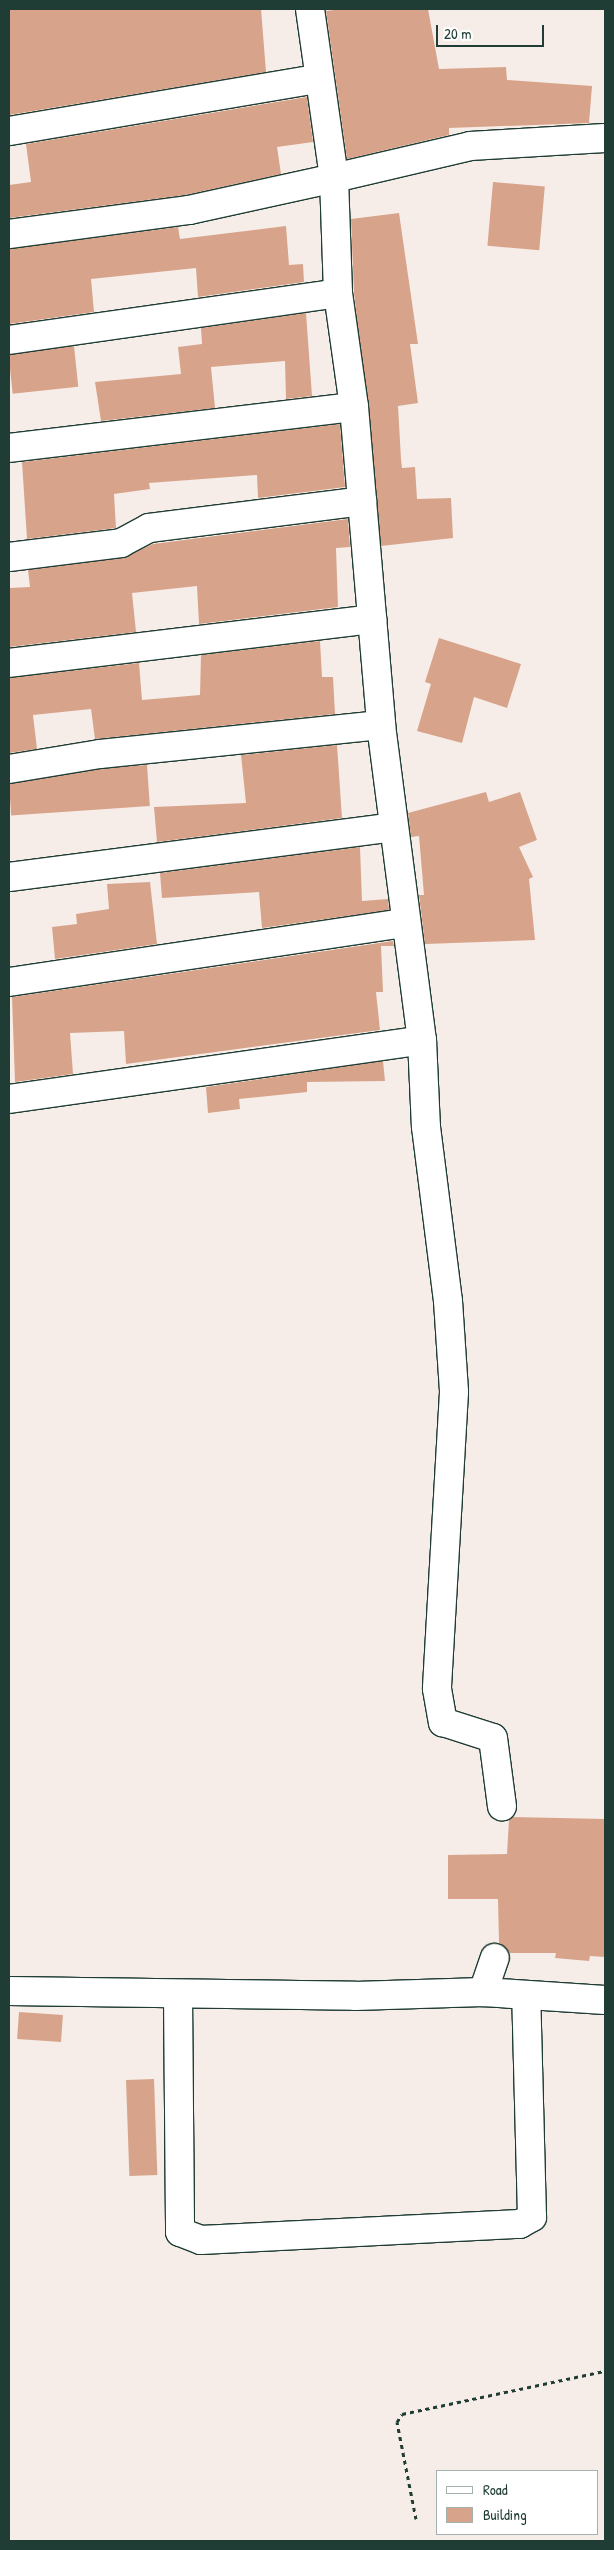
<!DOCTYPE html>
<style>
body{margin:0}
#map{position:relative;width:614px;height:2550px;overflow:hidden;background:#f7ede8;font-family:"Patrick Hand",sans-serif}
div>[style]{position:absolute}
.building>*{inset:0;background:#d7a48b;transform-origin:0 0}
.path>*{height:3px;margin-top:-1.5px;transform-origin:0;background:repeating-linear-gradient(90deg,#1f3d34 0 4px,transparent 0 8px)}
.roads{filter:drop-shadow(1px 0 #1f3d34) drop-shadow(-1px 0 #1f3d34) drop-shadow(0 1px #1f3d34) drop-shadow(0 -1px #1f3d34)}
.street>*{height:28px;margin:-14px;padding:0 14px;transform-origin:14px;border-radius:14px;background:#fff}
.secondary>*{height:28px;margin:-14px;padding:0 14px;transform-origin:14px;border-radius:14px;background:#fff}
span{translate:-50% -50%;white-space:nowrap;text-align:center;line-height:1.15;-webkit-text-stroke:5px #fff;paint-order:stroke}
.frame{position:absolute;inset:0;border:10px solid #1f3d34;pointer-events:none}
.legend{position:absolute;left:436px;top:2470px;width:162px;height:65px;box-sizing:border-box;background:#fff;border:1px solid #a5b1ae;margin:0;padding:6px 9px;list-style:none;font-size:15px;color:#1f3d34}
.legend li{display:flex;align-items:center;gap:10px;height:25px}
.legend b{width:25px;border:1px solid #a5b1ae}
.scale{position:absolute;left:436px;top:25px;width:108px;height:22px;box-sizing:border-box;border:2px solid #1f3d34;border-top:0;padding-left:6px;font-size:15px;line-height:18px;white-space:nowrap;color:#1f3d34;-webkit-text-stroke:4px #fff;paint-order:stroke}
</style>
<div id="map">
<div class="building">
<div style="clip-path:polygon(9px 9px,261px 9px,266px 72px,9px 115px)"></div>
<div style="clip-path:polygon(342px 9px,428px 9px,439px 69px,506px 67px,507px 80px,592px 86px,589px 123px,449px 128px,449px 135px,347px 159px,326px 11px)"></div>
<div style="clip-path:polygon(307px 97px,313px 142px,277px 147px,281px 174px,185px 195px,9px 218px,9px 185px,31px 182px,26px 144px)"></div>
<div style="left:493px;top:182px;width:52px;height:64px;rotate:5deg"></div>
<div style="clip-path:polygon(399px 213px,418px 344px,410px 344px,418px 403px,398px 406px,401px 459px,402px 468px,415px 467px,417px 499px,451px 498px,453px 538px,381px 546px,354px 292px,351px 219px)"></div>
<div style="clip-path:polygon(286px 226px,289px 265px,303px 264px,304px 282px,198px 297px,196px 268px,91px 279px,94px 312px,9px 324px,9px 249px,178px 227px,180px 239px)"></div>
<div style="clip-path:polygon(306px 313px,312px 396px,286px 399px,285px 361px,211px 367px,215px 408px,101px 421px,95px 382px,181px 374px,178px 347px,202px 344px,201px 328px)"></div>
<div style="left:74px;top:346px;width:41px;height:66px;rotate:84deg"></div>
<div style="clip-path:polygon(340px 424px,345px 487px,258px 498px,257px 475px,149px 483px,150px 489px,114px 494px,116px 528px,27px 539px,22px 462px)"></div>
<div style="clip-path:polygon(348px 519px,350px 547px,336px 548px,338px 607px,199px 624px,197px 586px,132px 593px,136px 632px,9px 647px,9px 588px,30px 587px,28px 570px,123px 558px,153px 544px)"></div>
<div style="clip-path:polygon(439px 638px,521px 664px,507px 708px,474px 697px,462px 743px,417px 731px,431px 684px,425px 682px)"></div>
<div style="clip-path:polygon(320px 641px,322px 677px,333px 677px,335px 714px,95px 739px,91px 709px,33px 715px,37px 749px,9px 753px,9px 678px,139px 663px,142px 700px,200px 695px,201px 655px)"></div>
<div style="clip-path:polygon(337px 745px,342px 818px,157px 842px,154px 807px,246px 803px,241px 755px)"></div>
<div style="left:147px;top:765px;width:41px;height:139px;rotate:86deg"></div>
<div style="clip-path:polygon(486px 792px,489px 802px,520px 792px,537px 840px,519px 847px,533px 877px,529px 879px,535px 940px,425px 944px,419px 895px,424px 895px,419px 836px,411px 837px,408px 813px)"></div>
<div style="clip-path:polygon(360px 847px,362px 901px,388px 899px,389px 910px,262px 928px,259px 892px,162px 898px,160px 873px)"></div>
<div style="clip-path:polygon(150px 882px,157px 944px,55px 959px,52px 927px,77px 924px,76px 914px,109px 909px,107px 884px)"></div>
<div style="clip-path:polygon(393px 941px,394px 946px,381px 946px,383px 992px,376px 992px,380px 1030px,126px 1064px,124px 1031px,70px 1033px,73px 1074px,15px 1082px,12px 997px)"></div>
<div style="clip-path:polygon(383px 1061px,385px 1081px,307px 1082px,307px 1092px,239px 1099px,240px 1109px,208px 1113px,206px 1087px)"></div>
<div style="clip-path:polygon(512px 1817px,605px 1819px,605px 1957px,590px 1956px,589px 1961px,555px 1958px,556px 1953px,510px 1953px,499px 1943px,498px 1899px,448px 1899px,448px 1855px,507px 1854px,509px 1820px)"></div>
<div style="left:19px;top:2012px;width:44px;height:27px;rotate:4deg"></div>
<div style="left:154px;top:2079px;width:96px;height:28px;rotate:88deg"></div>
</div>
<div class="path">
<div style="left:416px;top:2519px;width:99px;rotate:-101.1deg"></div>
<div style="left:397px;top:2422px;width:9px;rotate:-58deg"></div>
<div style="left:402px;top:2414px;width:208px;rotate:-12deg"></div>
</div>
<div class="roads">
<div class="street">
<div style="left:9px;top:131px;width:312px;rotate:-9.6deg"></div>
<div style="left:9px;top:234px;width:182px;rotate:-7.6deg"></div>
<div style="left:189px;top:210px;width:148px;rotate:-12.4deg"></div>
<div style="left:334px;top:178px;width:115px;rotate:88deg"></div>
<div style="left:338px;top:293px;width:115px;rotate:82deg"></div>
<div style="left:354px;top:407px;width:319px;rotate:85.1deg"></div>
<div style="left:381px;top:725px;width:318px;rotate:82.6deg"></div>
<div style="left:422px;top:1040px;width:87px;rotate:87.4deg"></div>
<div style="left:426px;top:1127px;width:175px;rotate:82.8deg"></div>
<div style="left:448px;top:1301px;width:91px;rotate:86.2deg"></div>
<div style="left:454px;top:1392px;width:297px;rotate:93.3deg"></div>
<div style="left:437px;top:1689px;width:34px;rotate:80deg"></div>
<div style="left:443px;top:1722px;width:52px;rotate:17.7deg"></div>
<div style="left:493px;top:1738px;width:69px;rotate:82.5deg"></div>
<div style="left:9px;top:340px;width:332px;rotate:-8.1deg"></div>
<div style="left:9px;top:448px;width:347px;rotate:-6.8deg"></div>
<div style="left:9px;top:557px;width:113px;rotate:-7.1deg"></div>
<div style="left:121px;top:543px;width:32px;rotate:-28deg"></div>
<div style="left:149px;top:528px;width:215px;rotate:-7.2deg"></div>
<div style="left:9px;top:663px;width:366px;rotate:-6.9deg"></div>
<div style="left:9px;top:769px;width:92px;rotate:-9.4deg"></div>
<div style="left:100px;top:754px;width:282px;rotate:-5.9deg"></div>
<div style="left:9px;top:877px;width:388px;rotate:-7.4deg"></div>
<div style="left:9px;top:982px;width:400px;rotate:-8.5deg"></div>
<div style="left:9px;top:1099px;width:417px;rotate:-8.1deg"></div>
<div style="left:9px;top:1991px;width:346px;rotate:0.8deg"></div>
<div style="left:355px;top:1996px;width:128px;rotate:-1.8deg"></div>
<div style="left:483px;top:1992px;width:122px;rotate:3.8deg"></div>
<div style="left:483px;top:1992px;width:36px;rotate:-71deg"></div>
<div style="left:178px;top:1995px;width:237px;rotate:89.5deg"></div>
<div style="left:180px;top:2232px;width:22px;rotate:21deg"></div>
<div style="left:201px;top:2240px;width:319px;rotate:-2.9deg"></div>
<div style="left:520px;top:2224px;width:14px;rotate:-30deg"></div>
<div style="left:532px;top:2217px;width:222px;rotate:-91.5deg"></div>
</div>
<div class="secondary">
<div style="left:310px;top:9px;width:171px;rotate:81.9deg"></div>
<div style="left:334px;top:178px;width:140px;rotate:-13.2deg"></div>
<div style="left:470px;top:146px;width:135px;rotate:-3.4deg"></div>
</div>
</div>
<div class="frame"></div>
<ul class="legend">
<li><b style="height:6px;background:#fff"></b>Road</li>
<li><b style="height:14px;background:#d7a48b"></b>Building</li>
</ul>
<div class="scale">20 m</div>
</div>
